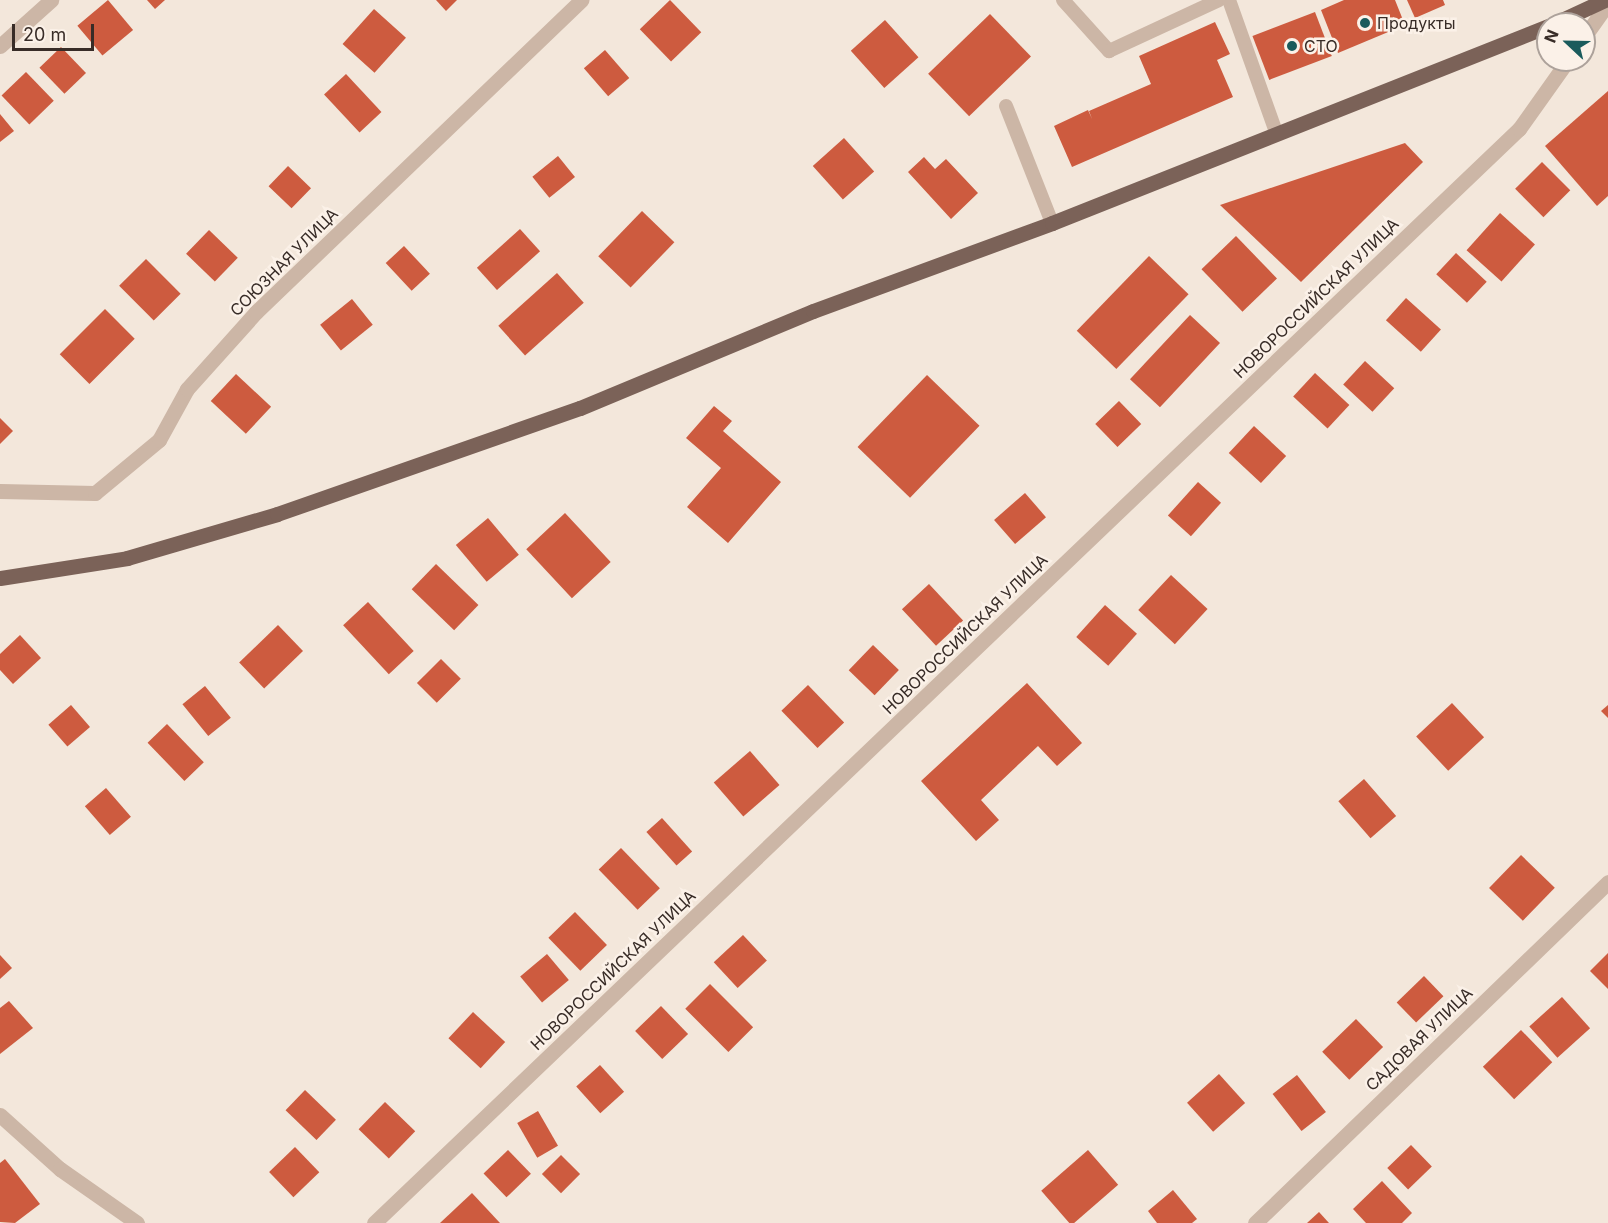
<!DOCTYPE html>
<meta charset="utf-8">
<style>
body{margin:0}
#map{position:relative;width:1608px;height:1223px;overflow:hidden;background:#f3e7db;font-family:Inter,sans-serif}
div>[style]{position:absolute}
.building>*{inset:0;background:#cd5b3f;transform-origin:0 0}
.lane>*{height:14px;margin:-7px;padding:0 7px;transform-origin:7px;border-radius:7px;background:#ccb6a6}
.street>*{height:15px;margin:-7.5px;padding:0 7.5px;transform-origin:7.5px;border-radius:7.5px;background:#ccb6a6}
.primary>*{height:15px;margin:-7.5px;padding:0 7.5px;transform-origin:7.5px;border-radius:7.5px;background:#7b6258}
.dots>*{width:16px;height:16px;translate:-50% -50%;box-sizing:border-box;border:3px solid #fbf1e8;border-radius:50%}
span{translate:-50% -50%;white-space:nowrap;text-align:center;line-height:1.15;-webkit-text-stroke:5px #fbf1e8;paint-order:stroke}
.poi-label{font-size:16px;color:#382c27}
.left{translate:0 -50%;text-align:left}
.street-label{font-size:16px;color:#382c27}
.north{position:absolute;left:1536px;top:12px;width:60px;height:60px;box-sizing:border-box;background:#fbf1e8;border:2px solid #ada29b;border-radius:50%;rotate:292deg;font-size:16px;font-weight:700;line-height:24px;text-align:center;color:#382c27}
.north::after{content:'';display:block;margin:auto;width:21px;height:27px;background:#1a5b5c;clip-path:polygon(50% 0,100% 100%,50% 72%,0 100%)}
.scale{position:absolute;left:12px;top:24px;width:82px;height:27px;box-sizing:border-box;border:3px solid #382c27;border-top:0;padding-left:8px;font-size:18px;line-height:21px;white-space:nowrap;color:#382c27;-webkit-text-stroke:4px #fbf1e8;paint-order:stroke}
</style>
<div id="map">
<div class="building">
<div style="left:108px;top:0;width:39px;height:40px;rotate:50deg"></div>
<div style="clip-path:polygon(147px 0,165px 0,155px 9px)"></div>
<div style="clip-path:polygon(436px 0,457px 0,446px 11px)"></div>
<div style="left:670px;top:0;width:45px;height:42px;rotate:46deg"></div>
<div style="clip-path:polygon(1344px 0,1395px 0,1405px 25px,1338px 53px,1321px 10px)"></div>
<div style="clip-path:polygon(1407px 0,1443px 0,1445px 5px,1415px 18px)"></div>
<div style="left:374px;top:9px;width:43px;height:47px;rotate:42deg"></div>
<div style="left:1315px;top:12px;width:47px;height:67px;rotate:69deg"></div>
<div style="left:990px;top:14px;width:59px;height:86px;rotate:46deg"></div>
<div style="left:885px;top:20px;width:50px;height:46px;rotate:48deg"></div>
<div style="clip-path:polygon(1215px 22px,1230px 54px,1217px 60px,1233px 97px,1072px 167px,1054px 126px,1088px 110px,1092px 119px,1089px 111px,1151px 84px,1139px 56px)"></div>
<div style="left:61px;top:47px;width:36px;height:30px;rotate:46deg"></div>
<div style="left:605px;top:50px;width:37px;height:28px;rotate:49deg"></div>
<div style="left:26px;top:72px;width:40px;height:34px;rotate:46deg"></div>
<div style="left:346px;top:74px;width:52px;height:30px;rotate:47deg"></div>
<div style="clip-path:polygon(1608px 91px,1608px 196px,1597px 206px,1545px 146px)"></div>
<div style="clip-path:polygon(0 114px,14px 131px,0 142px)"></div>
<div style="left:844px;top:138px;width:45px;height:42px;rotate:48deg"></div>
<div style="clip-path:polygon(1405px 143px,1423px 162px,1301px 282px,1220px 205px)"></div>
<div style="left:558px;top:156px;width:27px;height:33px;rotate:51deg"></div>
<div style="clip-path:polygon(924px 157px,935px 169px,946px 159px,978px 193px,951px 219px,908px 172px)"></div>
<div style="left:1542px;top:162px;width:40px;height:38px;rotate:45deg"></div>
<div style="left:288px;top:166px;width:32px;height:28px;rotate:44deg"></div>
<div style="left:642px;top:211px;width:45px;height:63px;rotate:44deg"></div>
<div style="left:1500px;top:213px;width:47px;height:50px;rotate:42deg"></div>
<div style="left:520px;top:229px;width:30px;height:58px;rotate:48deg"></div>
<div style="left:209px;top:230px;width:40px;height:33px;rotate:44deg"></div>
<div style="left:1236px;top:236px;width:59px;height:48px;rotate:46deg"></div>
<div style="left:404px;top:246px;width:38px;height:25px;rotate:47deg"></div>
<div style="left:1456px;top:253px;width:42px;height:29px;rotate:43deg"></div>
<div style="left:1149px;top:256px;width:55px;height:104px;rotate:44deg"></div>
<div style="left:146px;top:259px;width:49px;height:38px;rotate:45deg"></div>
<div style="left:557px;top:273px;width:40px;height:79px;rotate:48deg"></div>
<div style="left:1406px;top:298px;width:47px;height:30px;rotate:42deg"></div>
<div style="left:352px;top:299px;width:33px;height:41px;rotate:51deg"></div>
<div style="left:105px;top:309px;width:42px;height:64px;rotate:45deg"></div>
<div style="left:1190px;top:315px;width:41px;height:88px;rotate:43deg"></div>
<div style="left:1365px;top:361px;width:40px;height:32px;rotate:43deg"></div>
<div style="left:1315px;top:373px;width:47px;height:32px;rotate:43deg"></div>
<div style="left:236px;top:374px;width:48px;height:37px;rotate:43deg"></div>
<div style="left:927px;top:375px;width:73px;height:100px;rotate:44deg"></div>
<div style="left:1119px;top:401px;width:32px;height:33px;rotate:46deg"></div>
<div style="clip-path:polygon(714px 406px,732px 421px,723px 431px,781px 482px,728px 543px,687px 507px,721px 468px,686px 438px)"></div>
<div style="clip-path:polygon(0 418px,13px 431px,0 444px)"></div>
<div style="left:1254px;top:426px;width:44px;height:37px;rotate:43deg"></div>
<div style="left:1198px;top:482px;width:31px;height:45px;rotate:42deg"></div>
<div style="left:1025px;top:493px;width:32px;height:41px;rotate:49deg"></div>
<div style="left:565px;top:513px;width:67px;height:53px;rotate:47deg"></div>
<div style="left:488px;top:518px;width:48px;height:42px;rotate:50deg"></div>
<div style="left:436px;top:564px;width:59px;height:35px;rotate:44deg"></div>
<div style="left:1171px;top:575px;width:50px;height:48px;rotate:43deg"></div>
<div style="left:929px;top:584px;width:50px;height:37px;rotate:47deg"></div>
<div style="left:368px;top:602px;width:67px;height:34px;rotate:47deg"></div>
<div style="left:1105px;top:605px;width:43px;height:43px;rotate:42deg"></div>
<div style="left:278px;top:625px;width:36px;height:54px;rotate:46deg"></div>
<div style="clip-path:polygon(20px 635px,41px 658px,13px 684px,0 670px,0 654px)"></div>
<div style="left:873px;top:645px;width:36px;height:35px;rotate:44deg"></div>
<div style="left:441px;top:659px;width:28px;height:34px;rotate:45deg"></div>
<div style="clip-path:polygon(1027px 683px,1082px 743px,1057px 766px,1038px 746px,981px 800px,999px 820px,976px 841px,921px 781px)"></div>
<div style="left:808px;top:685px;width:52px;height:37px;rotate:46deg"></div>
<div style="left:205px;top:686px;width:41px;height:29px;rotate:51deg"></div>
<div style="left:1452px;top:703px;width:47px;height:49px;rotate:47deg"></div>
<div style="left:71px;top:705px;width:29px;height:30px;rotate:49deg"></div>
<div style="clip-path:polygon(1608px 705px,1608px 718px,1601px 711px)"></div>
<div style="left:167px;top:724px;width:53px;height:27px;rotate:46deg"></div>
<div style="left:750px;top:751px;width:45px;height:48px;rotate:49deg"></div>
<div style="left:1364px;top:779px;width:49px;height:34px;rotate:49deg"></div>
<div style="left:106px;top:788px;width:38px;height:28px;rotate:49deg"></div>
<div style="left:662px;top:818px;width:45px;height:21px;rotate:48deg"></div>
<div style="left:621px;top:848px;width:56px;height:31px;rotate:46deg"></div>
<div style="left:1521px;top:855px;width:47px;height:46px;rotate:44deg"></div>
<div style="left:575px;top:912px;width:46px;height:37px;rotate:46deg"></div>
<div style="left:743px;top:935px;width:35px;height:40px;rotate:47deg"></div>
<div style="clip-path:polygon(1608px 953px,1608px 989px,1590px 971px)"></div>
<div style="left:547px;top:954px;width:34px;height:35px;rotate:50deg"></div>
<div style="clip-path:polygon(0 955px,12px 968px,0 979px)"></div>
<div style="left:1424px;top:976px;width:28px;height:38px;rotate:46deg"></div>
<div style="left:710px;top:984px;width:61px;height:35px;rotate:45deg"></div>
<div style="left:1562px;top:997px;width:42px;height:44px;rotate:48deg"></div>
<div style="clip-path:polygon(9px 1001px,33px 1028px,0 1054px,0 1008px)"></div>
<div style="left:661px;top:1006px;width:39px;height:36px;rotate:46deg"></div>
<div style="left:473px;top:1012px;width:44px;height:36px;rotate:43deg"></div>
<div style="left:1356px;top:1019px;width:39px;height:47px;rotate:46deg"></div>
<div style="left:1521px;top:1030px;width:45px;height:53px;rotate:46deg"></div>
<div style="left:600px;top:1065px;width:36px;height:32px;rotate:48deg"></div>
<div style="left:1219px;top:1074px;width:39px;height:43px;rotate:48deg"></div>
<div style="left:1297px;top:1075px;width:47px;height:31px;rotate:52deg"></div>
<div style="left:305px;top:1090px;width:43px;height:28px;rotate:44deg"></div>
<div style="left:385px;top:1102px;width:42px;height:38px;rotate:44deg"></div>
<div style="left:538px;top:1111px;width:40px;height:24px;rotate:60deg"></div>
<div style="left:1411px;top:1145px;width:30px;height:33px;rotate:46deg"></div>
<div style="left:295px;top:1147px;width:35px;height:36px;rotate:46deg"></div>
<div style="left:508px;top:1150px;width:33px;height:34px;rotate:46deg"></div>
<div style="left:1088px;top:1150px;width:46px;height:62px;rotate:49deg"></div>
<div style="left:561px;top:1155px;width:27px;height:27px;rotate:45deg"></div>
<div style="clip-path:polygon(5px 1159px,40px 1204px,15px 1223px,0 1222px,0 1163px)"></div>
<div style="clip-path:polygon(1382px 1181px,1412px 1213px,1402px 1223px,1366px 1223px,1353px 1209px)"></div>
<div style="clip-path:polygon(1173px 1190px,1197px 1219px,1192px 1223px,1157px 1223px,1148px 1211px)"></div>
<div style="clip-path:polygon(472px 1193px,500px 1223px,440px 1223px)"></div>
<div style="clip-path:polygon(1319px 1212px,1329px 1223px,1307px 1223px)"></div>
</div>
<div class="lane">
<div style="left:1063px;top:0;width:69px;rotate:48deg"></div>
<div style="left:1109px;top:51px;width:121px;rotate:-24.9deg"></div>
<div style="left:1229px;top:0;width:140px;rotate:70.4deg"></div>
<div style="left:1006px;top:106px;width:126px;rotate:68.5deg"></div>
</div>
<div class="street">
<div style="left:1584px;top:37px;width:42px;rotate:-54.8deg"></div>
<div style="left:0;top:46px;width:69px;rotate:-42deg"></div>
<div style="left:0;top:491px;width:95px;rotate:1.2deg"></div>
<div style="left:95px;top:493px;width:83px;rotate:-39.6deg"></div>
<div style="left:159px;top:440px;width:58px;rotate:-61.2deg"></div>
<div style="left:187px;top:389px;width:103px;rotate:-48.1deg"></div>
<div style="left:256px;top:312px;width:451px;rotate:-43.8deg"></div>
<div style="left:0;top:1115px;width:81px;rotate:42deg"></div>
<div style="left:60px;top:1169px;width:94px;rotate:35deg"></div>
<div style="left:374px;top:1223px;width:1584px;rotate:-43.7deg"></div>
<div style="left:1519px;top:129px;width:85px;rotate:-54.6deg"></div>
<div style="left:1255px;top:1223px;width:491px;rotate:-44deg"></div>
</div>
<div class="primary">
<div style="left:1553px;top:24px;width:57px;rotate:-24.8deg"></div>
<div style="left:0;top:578px;width:129px;rotate:-8.9deg"></div>
<div style="left:127px;top:558px;width:156px;rotate:-16.3deg"></div>
<div style="left:277px;top:514px;width:321px;rotate:-19.3deg"></div>
<div style="left:580px;top:408px;width:252px;rotate:-22.6deg"></div>
<div style="left:813px;top:311px;width:255px;rotate:-20.2deg"></div>
<div style="left:1052px;top:223px;width:534px;rotate:-21.66deg"></div>
</div>
<div class="dots">
<div style="left:1365px;top:23px;background:#1a5b5c"></div>
<div style="left:1292px;top:46px;background:#1a5b5c"></div>
</div>
<div class="poi-label">
<span class="left" style="left:1377px;top:23px">Продукты</span>
<span class="left" style="left:1304px;top:46px">СТО</span>
</div>
<div class="street-label">
<span style="left:284px;top:262px;rotate:-45deg">СОЮЗНАЯ УЛИЦА</span>
<span style="left:1316px;top:298px;rotate:-44deg">НОВОРОССИЙСКАЯ УЛИЦА</span>
<span style="left:965px;top:634px;rotate:-44deg">НОВОРОССИЙСКАЯ УЛИЦА</span>
<span style="left:613px;top:970px;rotate:-44deg">НОВОРОССИЙСКАЯ УЛИЦА</span>
<span style="left:1419px;top:1039px;rotate:-44deg">САДОВАЯ УЛИЦА</span>
</div>
<div class="north">N</div>
<div class="scale">20 m</div>
</div>
